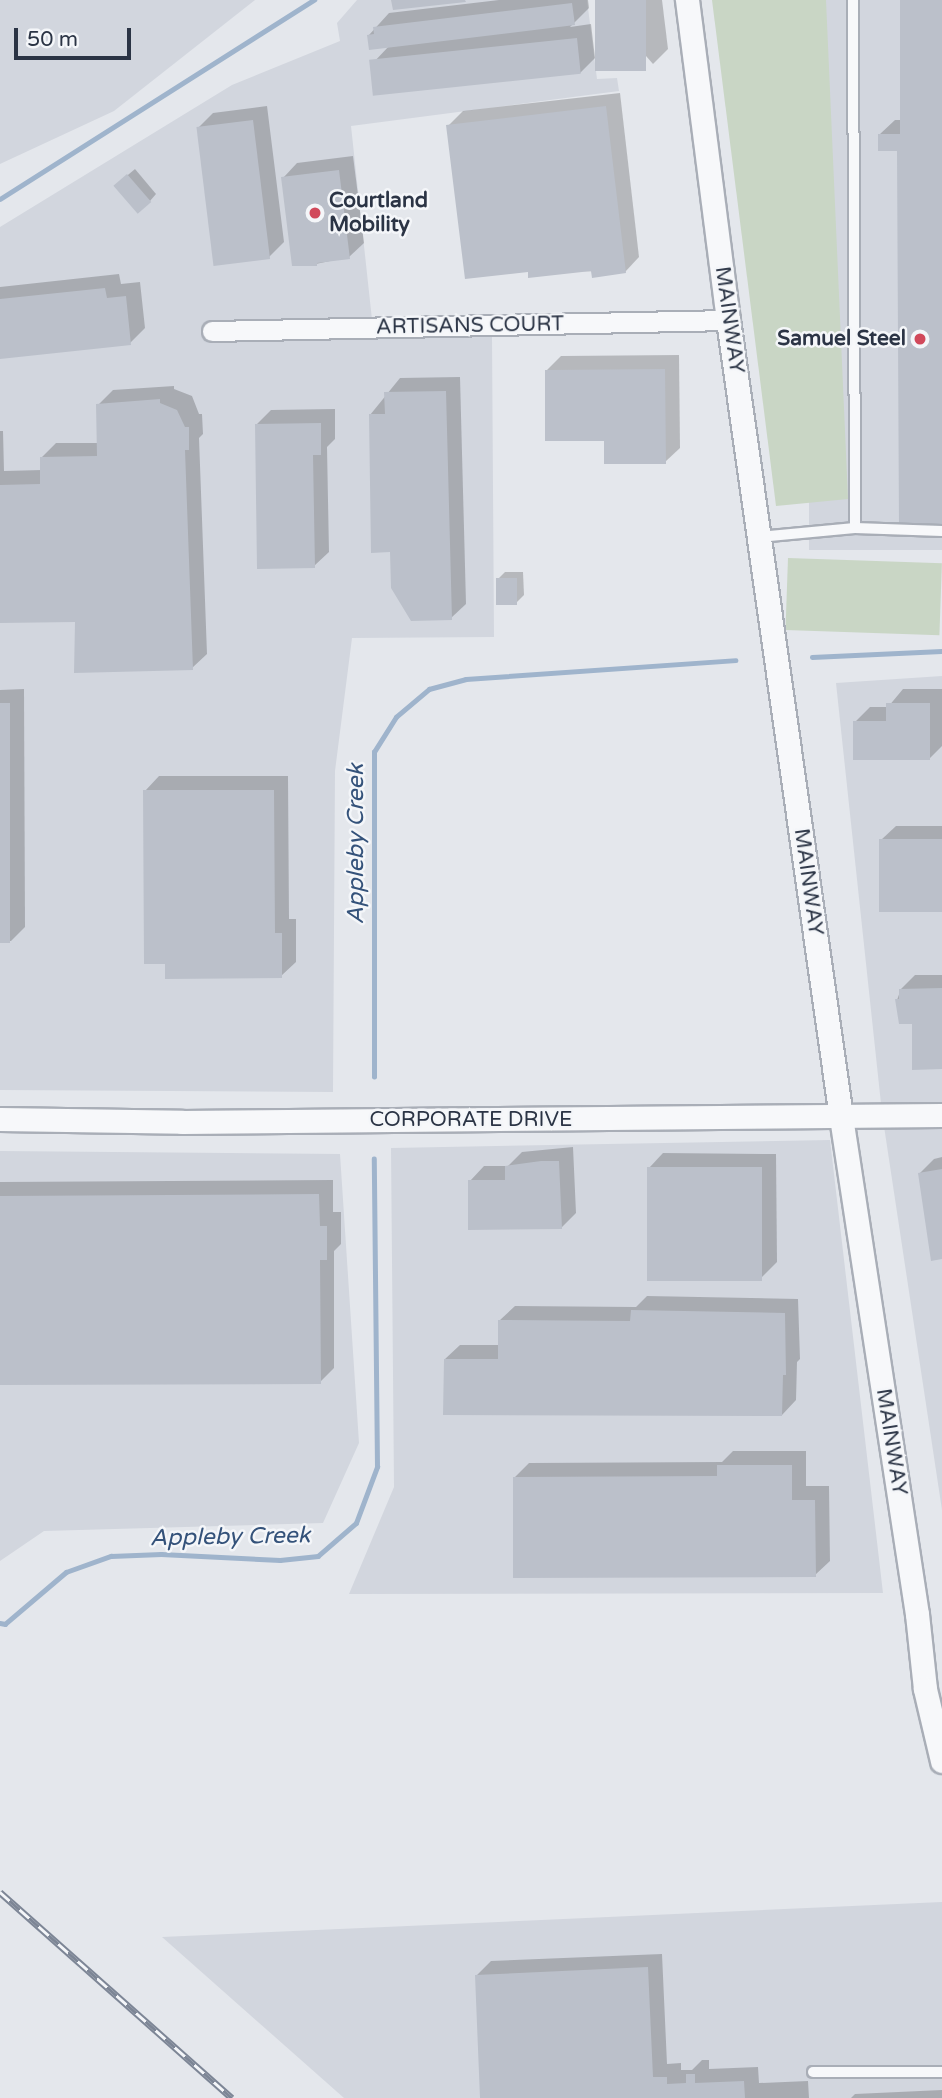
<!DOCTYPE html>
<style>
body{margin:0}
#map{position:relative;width:942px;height:2098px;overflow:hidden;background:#e4e7ec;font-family:"Varela Round",sans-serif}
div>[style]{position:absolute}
.built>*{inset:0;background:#d2d6de;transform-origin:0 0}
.green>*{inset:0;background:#c9d6c5;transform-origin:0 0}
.shadow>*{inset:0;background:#0003}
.stream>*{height:4.5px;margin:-2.25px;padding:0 2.25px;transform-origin:2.25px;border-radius:2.25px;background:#9fb4cc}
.building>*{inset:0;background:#bbc0ca;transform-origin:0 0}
.roads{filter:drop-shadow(2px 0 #a9aeb7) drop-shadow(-2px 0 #a9aeb7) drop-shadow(0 2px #a9aeb7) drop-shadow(0 -2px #a9aeb7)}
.service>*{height:10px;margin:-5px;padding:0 5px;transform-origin:5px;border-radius:5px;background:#f7f8fa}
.minor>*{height:19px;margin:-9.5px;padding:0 9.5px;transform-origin:9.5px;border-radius:9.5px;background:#f7f8fa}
.tertiary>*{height:23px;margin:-11.5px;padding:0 11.5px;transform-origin:11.5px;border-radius:11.5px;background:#f7f8fa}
.rail>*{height:7px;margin-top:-3.5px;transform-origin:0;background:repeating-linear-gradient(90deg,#f4f6f9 0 13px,#7d8696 0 26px);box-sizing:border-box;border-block:2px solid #7d8696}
.dots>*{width:19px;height:19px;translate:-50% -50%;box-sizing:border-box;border:4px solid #f4f6f9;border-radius:50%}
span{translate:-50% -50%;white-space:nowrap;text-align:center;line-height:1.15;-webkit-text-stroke:5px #f4f6f9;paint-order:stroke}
.poi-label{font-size:21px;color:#2b3445;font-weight:700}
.left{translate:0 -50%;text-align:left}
.right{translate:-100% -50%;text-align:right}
.street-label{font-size:21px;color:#2b3445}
.water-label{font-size:23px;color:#34527a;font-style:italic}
.scale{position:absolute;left:14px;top:28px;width:117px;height:32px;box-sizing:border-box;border:4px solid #2b3445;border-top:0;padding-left:9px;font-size:21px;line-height:24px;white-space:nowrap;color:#2b3445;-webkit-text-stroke:5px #f4f6f9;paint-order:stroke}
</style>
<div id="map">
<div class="built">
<div style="clip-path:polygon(0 0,255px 0,114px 111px,0 164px)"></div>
<div style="clip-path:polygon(357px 0,587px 0,597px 79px,617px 78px,619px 91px,351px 126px,374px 338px,492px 337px,494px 637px,352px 638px,335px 771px,333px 1092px,0 1090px,0 227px,232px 85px,340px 41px,337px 23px)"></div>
<div style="left:809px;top:0;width:133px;height:550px"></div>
<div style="clip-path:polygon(942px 676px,942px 1510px,882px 1113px,836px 683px)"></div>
<div style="clip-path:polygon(830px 1140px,883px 1593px,349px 1594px,394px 1487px,391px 1148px)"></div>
<div style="clip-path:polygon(0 1151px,340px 1154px,359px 1443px,323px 1523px,44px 1531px,0 1561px)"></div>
<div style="clip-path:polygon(942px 1902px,942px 2098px,344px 2098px,162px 1937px)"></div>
</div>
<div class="green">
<div style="clip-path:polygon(712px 0,826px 0,848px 499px,776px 506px)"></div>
<div style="left:788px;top:558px;width:154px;height:72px;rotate:2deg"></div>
</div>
<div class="shadow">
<div style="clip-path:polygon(499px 0,588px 0,589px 8px,570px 27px,591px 24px,595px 58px,580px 73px,372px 64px,390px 45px,369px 35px,389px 13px)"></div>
<div style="clip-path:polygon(597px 0,662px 0,668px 49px,653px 64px)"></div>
<div style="clip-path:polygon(902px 0,942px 0,942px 525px,899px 149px,880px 134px,895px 120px,902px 120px)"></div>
<div style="clip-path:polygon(620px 93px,639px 257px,625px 272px,529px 270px,448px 126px,463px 111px)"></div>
<div style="clip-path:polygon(267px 106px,284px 242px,269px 257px,198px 128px,213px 113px)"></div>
<div style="clip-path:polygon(353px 156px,364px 243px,349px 257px,311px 265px,283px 178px,297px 163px)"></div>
<div style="clip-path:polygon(135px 169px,156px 194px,150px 201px,122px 180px)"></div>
<div style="clip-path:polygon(119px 274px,121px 284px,140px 282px,145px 328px,130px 343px,0 357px,0 287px)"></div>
<div style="clip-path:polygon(679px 355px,680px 448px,665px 462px,606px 439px,547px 370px,561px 356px)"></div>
<div style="clip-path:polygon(460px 377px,466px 604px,451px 618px,392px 550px,370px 415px,400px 378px)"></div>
<div style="clip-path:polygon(174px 386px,174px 389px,192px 396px,199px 414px,202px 414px,203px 434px,199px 438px,207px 654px,192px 668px,77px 620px,0 621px,0 431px,3px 431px,4px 471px,42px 470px,41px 458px,56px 443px,99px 443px,98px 405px,113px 390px)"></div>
<div style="clip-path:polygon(335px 409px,335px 439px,327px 447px,329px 552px,314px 566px,256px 425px,271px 410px)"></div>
<div style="clip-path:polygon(505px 572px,523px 572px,524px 595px,517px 602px,498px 579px)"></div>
<div style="clip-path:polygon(24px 689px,25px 927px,11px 941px,0 941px,0 690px)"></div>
<div style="clip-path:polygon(903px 689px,942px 689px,942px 746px,930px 758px,855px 722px,870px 707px,888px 707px)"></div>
<div style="clip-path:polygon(159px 776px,288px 776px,289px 919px,296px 919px,296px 962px,281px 976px,145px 791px)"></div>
<div style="clip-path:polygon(896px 826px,942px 826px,942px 911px,881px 840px)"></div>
<div style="clip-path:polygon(915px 975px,942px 975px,942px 1068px,897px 1000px,901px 989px)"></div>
<div style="clip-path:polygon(573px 1147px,576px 1213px,561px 1228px,470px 1181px,484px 1166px,508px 1166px,522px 1152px)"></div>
<div style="clip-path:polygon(663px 1153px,776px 1154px,777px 1262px,762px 1277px,649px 1168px)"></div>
<div style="clip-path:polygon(942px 1157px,942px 1257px,920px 1173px,934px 1159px)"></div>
<div style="clip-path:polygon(333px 1180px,333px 1212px,341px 1212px,341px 1244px,334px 1251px,334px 1368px,320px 1382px,0 1384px,0 1182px)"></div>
<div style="clip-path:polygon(647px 1296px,798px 1299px,800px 1359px,797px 1362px,796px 1400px,782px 1415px,445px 1359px,460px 1345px,500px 1345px,500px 1320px,515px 1306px,636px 1307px)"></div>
<div style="clip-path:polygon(733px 1451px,806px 1451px,806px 1486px,829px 1486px,830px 1561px,815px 1575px,515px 1477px,529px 1463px,722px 1462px)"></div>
<div style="clip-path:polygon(662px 1954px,667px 2064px,681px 2063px,681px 2070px,692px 2070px,702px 2060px,709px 2060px,709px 2069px,758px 2067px,759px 2083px,808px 2081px,809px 2098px,482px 2098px,477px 1975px,491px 1961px)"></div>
<div style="clip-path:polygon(942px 2090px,942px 2098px,851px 2098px,855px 2094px)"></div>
</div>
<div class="stream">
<div style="left:0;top:199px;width:372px;rotate:-32.4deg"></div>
<div style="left:812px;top:657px;width:130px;rotate:-2.6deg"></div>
<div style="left:374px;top:1077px;width:325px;rotate:-90deg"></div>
<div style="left:374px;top:752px;width:41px;rotate:-57.8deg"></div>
<div style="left:396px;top:717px;width:43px;rotate:-40.3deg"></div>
<div style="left:429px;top:689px;width:38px;rotate:-15deg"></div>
<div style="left:466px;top:679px;width:270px;rotate:-4deg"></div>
<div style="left:0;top:1623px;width:5px;rotate:11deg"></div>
<div style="left:5px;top:1624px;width:80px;rotate:-40.4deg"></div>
<div style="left:66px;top:1572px;width:48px;rotate:-19.6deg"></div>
<div style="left:111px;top:1556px;width:50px;rotate:-2.3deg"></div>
<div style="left:161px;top:1554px;width:119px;rotate:2.9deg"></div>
<div style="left:280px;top:1560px;width:38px;rotate:-6deg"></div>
<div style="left:318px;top:1556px;width:50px;rotate:-41deg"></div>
<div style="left:356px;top:1523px;width:60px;rotate:-69.4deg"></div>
<div style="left:377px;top:1467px;width:308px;rotate:-90.6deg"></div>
</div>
<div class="building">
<div style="clip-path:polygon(391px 0,465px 0,466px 2px,393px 10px)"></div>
<div style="left:595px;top:0;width:51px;height:71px"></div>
<div style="clip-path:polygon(900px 0,942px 0,942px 527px,899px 528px,897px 151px,878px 151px,878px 134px,900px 134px)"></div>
<div style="clip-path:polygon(572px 3px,575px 25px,369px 50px,367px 35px,374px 34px,373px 27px)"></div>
<div style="left:577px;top:38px;width:36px;height:209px;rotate:84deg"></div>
<div style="clip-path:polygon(606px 106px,626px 273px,592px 278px,591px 271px,528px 278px,528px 272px,465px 279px,446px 125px)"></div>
<div style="left:253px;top:120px;width:140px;height:57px;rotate:83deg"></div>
<div style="clip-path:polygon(339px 170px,350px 259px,317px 263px,317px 266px,292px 266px,281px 177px)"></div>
<div style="left:127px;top:174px;width:37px;height:18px;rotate:49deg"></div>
<div style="clip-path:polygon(105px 288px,107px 298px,126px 296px,131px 345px,0 359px,0 299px)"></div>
<div style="clip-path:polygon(665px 369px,666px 464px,604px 464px,604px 441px,545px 441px,545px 370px)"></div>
<div style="clip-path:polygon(446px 391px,452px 620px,411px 621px,391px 588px,390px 552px,371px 553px,369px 414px,385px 414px,384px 392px)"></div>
<div style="clip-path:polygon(160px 399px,160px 403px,177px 410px,185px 427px,189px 427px,189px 450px,185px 450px,193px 670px,74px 673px,75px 622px,0 623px,0 485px,40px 484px,40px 457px,97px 456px,96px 404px)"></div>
<div style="clip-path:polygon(321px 423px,321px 455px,313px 455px,315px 568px,257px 569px,255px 424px)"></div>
<div style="left:496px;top:578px;width:21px;height:27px"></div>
<div style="left:0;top:703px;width:10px;height:240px"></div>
<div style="clip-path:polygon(886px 703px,930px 703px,930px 760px,853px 760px,853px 721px,886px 721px)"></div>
<div style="clip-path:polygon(143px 790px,274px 790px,275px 933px,282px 933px,282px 978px,165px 979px,165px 964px,144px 964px)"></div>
<div style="left:942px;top:839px;width:73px;height:63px;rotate:90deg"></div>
<div style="clip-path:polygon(942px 988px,942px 1069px,912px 1070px,912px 1024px,899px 1024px,895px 999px,899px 999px,899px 989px)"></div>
<div style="clip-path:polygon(541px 1161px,559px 1161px,562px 1229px,468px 1230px,468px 1180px,505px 1180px,505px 1166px)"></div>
<div style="left:647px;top:1167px;width:115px;height:114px"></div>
<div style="clip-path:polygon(942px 1169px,942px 1259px,931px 1261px,918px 1173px)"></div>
<div style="clip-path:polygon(319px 1194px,320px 1226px,327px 1226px,327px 1260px,320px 1260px,321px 1384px,0 1385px,0 1196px)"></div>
<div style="clip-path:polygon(631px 1310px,785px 1313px,786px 1375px,783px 1375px,782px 1416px,443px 1415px,444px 1359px,498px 1359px,498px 1320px,630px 1321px)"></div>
<div style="clip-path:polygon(717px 1465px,792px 1465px,792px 1500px,815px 1500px,816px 1577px,513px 1578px,513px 1477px,717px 1476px)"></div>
<div style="clip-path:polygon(648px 1967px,653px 2077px,667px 2077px,667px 2084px,686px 2083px,686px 2074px,695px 2074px,695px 2083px,744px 2081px,745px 2098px,480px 2098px,475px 1975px)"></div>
</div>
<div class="roads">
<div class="service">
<div style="left:853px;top:0;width:528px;rotate:89.78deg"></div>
<div style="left:855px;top:528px;width:87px;rotate:2deg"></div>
<div style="left:759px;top:537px;width:96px;rotate:-5.4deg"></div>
<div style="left:813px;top:2072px;width:129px"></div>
</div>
<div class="minor">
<div style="left:212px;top:331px;width:516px;rotate:-1.22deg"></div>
</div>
<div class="tertiary">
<div style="left:687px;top:0;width:323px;rotate:82.7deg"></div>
<div style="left:728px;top:320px;width:805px;rotate:81.93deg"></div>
<div style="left:841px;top:1117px;width:503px;rotate:81.31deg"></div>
<div style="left:917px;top:1614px;width:75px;rotate:83.9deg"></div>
<div style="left:925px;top:1689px;width:74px;rotate:76.7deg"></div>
<div style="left:0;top:1119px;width:182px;rotate:0.9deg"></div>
<div style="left:182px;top:1122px;width:760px;rotate:-0.53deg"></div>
</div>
</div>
<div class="rail">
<div style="left:0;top:1892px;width:310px;rotate:41.6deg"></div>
</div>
<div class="dots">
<div style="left:315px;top:213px;background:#d1495b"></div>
<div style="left:920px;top:339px;background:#d1495b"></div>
</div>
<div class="poi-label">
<span class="left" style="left:329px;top:213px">Courtland<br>Mobility</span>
<span class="right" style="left:906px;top:339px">Samuel Steel</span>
</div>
<div class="street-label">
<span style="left:729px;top:320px;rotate:82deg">MAINWAY</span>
<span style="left:470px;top:326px;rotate:-1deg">ARTISANS COURT</span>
<span style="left:808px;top:882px;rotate:82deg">MAINWAY</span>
<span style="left:471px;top:1120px">CORPORATE DRIVE</span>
<span style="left:891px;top:1442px;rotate:81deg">MAINWAY</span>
</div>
<div class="water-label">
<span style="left:356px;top:844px;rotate:-90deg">Appleby Creek</span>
<span style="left:230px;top:1537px;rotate:-1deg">Appleby Creek</span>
</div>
<div class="scale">50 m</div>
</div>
